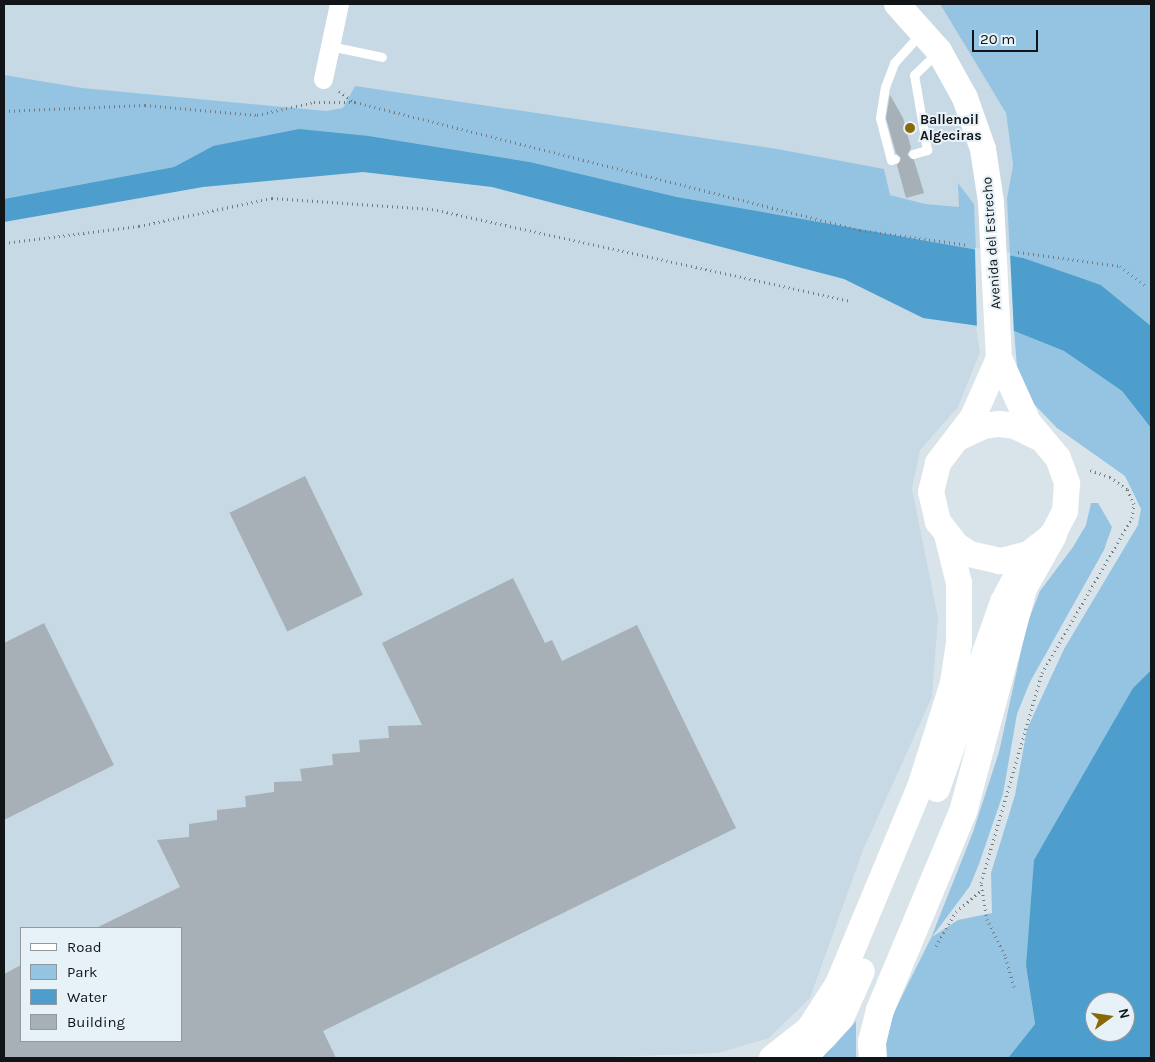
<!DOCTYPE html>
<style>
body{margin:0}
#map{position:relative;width:1155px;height:1062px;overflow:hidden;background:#d9e4ea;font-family:Karla,sans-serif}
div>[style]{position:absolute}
.built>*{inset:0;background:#c7d9e4}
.green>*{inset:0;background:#95c4e2}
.water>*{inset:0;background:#4d9ecd}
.pier>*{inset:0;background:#d9e4ea}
.building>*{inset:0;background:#a6b0b6;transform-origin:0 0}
.path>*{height:3px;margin-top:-1.5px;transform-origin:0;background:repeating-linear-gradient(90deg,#747b80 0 1px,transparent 0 5px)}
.lane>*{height:9px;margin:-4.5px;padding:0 4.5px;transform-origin:4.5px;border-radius:4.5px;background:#fff}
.street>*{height:19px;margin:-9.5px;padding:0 9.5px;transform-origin:9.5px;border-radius:9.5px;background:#fff}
.secondary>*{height:26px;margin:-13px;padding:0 13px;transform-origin:13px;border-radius:13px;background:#fff}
.highway>*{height:28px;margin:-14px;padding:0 14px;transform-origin:14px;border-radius:14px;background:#fff}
.dots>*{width:14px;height:14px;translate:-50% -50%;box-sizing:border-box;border:2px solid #e6f1f8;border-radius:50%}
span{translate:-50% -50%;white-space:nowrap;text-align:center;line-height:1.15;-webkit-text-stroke:4px #e6f1f8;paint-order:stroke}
.poi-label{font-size:14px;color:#121518;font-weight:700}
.left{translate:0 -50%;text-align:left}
.street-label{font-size:14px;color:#121518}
.frame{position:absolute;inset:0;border:5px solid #121518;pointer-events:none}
.legend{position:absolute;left:20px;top:927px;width:162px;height:115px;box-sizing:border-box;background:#e6f1f8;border:1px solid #91999e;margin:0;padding:6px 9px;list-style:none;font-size:15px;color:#121518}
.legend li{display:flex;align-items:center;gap:10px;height:25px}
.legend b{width:25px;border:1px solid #91999e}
.north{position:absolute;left:1085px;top:992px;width:50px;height:50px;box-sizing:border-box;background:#e6f1f8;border:1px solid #91999e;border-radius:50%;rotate:76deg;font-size:14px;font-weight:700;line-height:20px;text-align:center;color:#121518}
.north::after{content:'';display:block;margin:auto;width:18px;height:22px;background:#896806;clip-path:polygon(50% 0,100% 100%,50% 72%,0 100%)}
.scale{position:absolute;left:972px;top:30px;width:66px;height:22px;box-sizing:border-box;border:2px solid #121518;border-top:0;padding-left:6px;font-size:15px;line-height:18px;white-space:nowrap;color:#121518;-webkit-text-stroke:4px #e6f1f8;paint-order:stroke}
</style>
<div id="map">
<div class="built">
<div style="clip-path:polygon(evenodd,4px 4px,940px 4px,1006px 113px,1013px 165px,1007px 198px,1023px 258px,1045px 266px,1151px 326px,1151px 428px,1122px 391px,1014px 331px,976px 328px,980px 352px,958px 407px,920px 450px,912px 489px,938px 618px,932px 697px,863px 850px,810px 998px,769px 1038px,718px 1053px,582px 1058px,4px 1058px,4px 4px,21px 928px,181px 928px,181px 1041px,21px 1041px,21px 928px)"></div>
</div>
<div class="green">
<div style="clip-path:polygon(940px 4px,1151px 4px,1151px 326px,1101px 285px,1010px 256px,1007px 198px,1013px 165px,1006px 113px)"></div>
<div style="clip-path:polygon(4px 75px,82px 88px,326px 111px,343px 108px,355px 86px,777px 149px,884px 169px,890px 195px,925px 204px,959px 207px,958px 183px,974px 204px,976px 251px,677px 197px,530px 162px,369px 136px,213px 146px,174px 167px,4px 199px)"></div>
<div style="clip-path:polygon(1014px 331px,1064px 351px,1122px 391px,1151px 428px,1151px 670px,1133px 688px,1026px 966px,1035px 1024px,1008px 1058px,883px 1058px,892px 1016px,931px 938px,973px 832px,999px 752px,1027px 624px,1040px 591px,1073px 547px,1086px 525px,1091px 503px,1098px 503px,1112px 527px,1104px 550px,1030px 682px,1017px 714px,1003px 794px,979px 864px,970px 886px,932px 937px,958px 920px,992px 913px,991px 873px,1015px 795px,1027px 729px,1064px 649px,1138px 525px,1141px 509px,1125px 476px,1057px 428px,1029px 399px,1018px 379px)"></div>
<div style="clip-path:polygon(856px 1021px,856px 1058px,819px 1058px,833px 1047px)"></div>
</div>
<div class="water">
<div style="clip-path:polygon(299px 129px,369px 136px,530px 162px,677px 197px,1023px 258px,1101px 285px,1151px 326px,1151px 428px,1122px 391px,1064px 351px,1014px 331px,923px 318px,844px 279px,492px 187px,363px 172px,203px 187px,4px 222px,4px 199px,174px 167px,213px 146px)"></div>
<div style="clip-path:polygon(evenodd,1151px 670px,1151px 1058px,1008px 1058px,1035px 1024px,1026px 966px,1034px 860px,1133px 688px,1151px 670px,1095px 1002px,1125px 1002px,1125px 1032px,1095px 1032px,1095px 1002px)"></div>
</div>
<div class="pier">
<div style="clip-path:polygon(975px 248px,1010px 253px,1014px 334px,977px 330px)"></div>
</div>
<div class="building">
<div style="clip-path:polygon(890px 95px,903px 118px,911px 148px,907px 155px,914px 160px,924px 193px,906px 198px,897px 165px,901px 158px,896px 153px,886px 118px)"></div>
<div style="left:305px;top:476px;width:132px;height:84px;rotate:64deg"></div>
<div style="clip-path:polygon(513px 578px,545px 643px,552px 640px,562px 661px,637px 625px,736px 828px,323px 1031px,336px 1058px,4px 1058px,4px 974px,21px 965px,21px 1041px,181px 1041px,181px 928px,96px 928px,180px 887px,157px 840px,189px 837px,189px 824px,217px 820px,217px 810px,246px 807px,245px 796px,274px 792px,274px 782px,302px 781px,300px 769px,333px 765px,332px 754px,360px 752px,359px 740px,389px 738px,388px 726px,422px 725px,382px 643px)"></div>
<div style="clip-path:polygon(44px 623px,114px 765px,4px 820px,4px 643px)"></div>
</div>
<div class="path">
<div style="left:339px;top:91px;width:19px;rotate:36deg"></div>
<div style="left:4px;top:111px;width:141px;rotate:-2.4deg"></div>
<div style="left:145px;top:105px;width:112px;rotate:5.1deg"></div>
<div style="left:257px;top:115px;width:58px;rotate:-12.8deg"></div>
<div style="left:314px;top:102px;width:41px"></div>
<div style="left:355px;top:102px;width:521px;rotate:14.22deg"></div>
<div style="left:860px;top:230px;width:110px;rotate:7.8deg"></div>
<div style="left:4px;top:243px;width:136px;rotate:-7.2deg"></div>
<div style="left:139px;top:226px;width:136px;rotate:-11.9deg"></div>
<div style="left:272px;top:198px;width:160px;rotate:3.9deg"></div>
<div style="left:432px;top:209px;width:429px;rotate:12.4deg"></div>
<div style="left:1018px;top:252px;width:103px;rotate:7.8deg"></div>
<div style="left:1120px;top:266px;width:34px;rotate:37deg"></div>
<div style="left:936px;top:946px;width:39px;rotate:-60deg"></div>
<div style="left:956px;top:912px;width:35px;rotate:-41deg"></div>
<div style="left:1014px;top:987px;width:33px;rotate:-106deg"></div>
<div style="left:1005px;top:955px;width:39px;rotate:-117deg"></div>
<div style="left:987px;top:920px;width:37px;rotate:-99deg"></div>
<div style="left:981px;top:883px;width:219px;rotate:-73.8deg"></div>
<div style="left:1042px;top:673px;width:179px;rotate:-59.9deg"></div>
<div style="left:1132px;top:518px;width:14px;rotate:-82deg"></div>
<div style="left:1134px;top:504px;width:17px;rotate:-115deg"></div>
<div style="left:1127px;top:489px;width:21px;rotate:-145deg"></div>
<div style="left:1110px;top:477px;width:24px;rotate:-161deg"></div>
</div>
<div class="lane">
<div style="left:330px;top:46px;width:53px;rotate:11.9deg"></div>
<div style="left:913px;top:154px;width:15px;rotate:-16deg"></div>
<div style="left:927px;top:150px;width:76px;rotate:-99.8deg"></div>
<div style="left:914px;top:75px;width:32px;rotate:-44deg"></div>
<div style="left:895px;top:159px;width:4px;rotate:166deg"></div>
<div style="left:891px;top:160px;width:43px;rotate:-104.7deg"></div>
<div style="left:880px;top:118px;width:31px;rotate:-81deg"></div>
<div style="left:885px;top:87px;width:26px;rotate:-69deg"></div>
<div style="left:894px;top:63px;width:40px;rotate:-48deg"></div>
</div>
<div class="street">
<div style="left:323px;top:79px;width:77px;rotate:-78deg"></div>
</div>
<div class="secondary">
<div style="left:897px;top:4px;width:63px;rotate:48.2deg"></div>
<div style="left:939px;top:51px;width:54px;rotate:61deg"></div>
<div style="left:965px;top:98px;width:54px;rotate:70.6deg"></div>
<div style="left:983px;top:149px;width:54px;rotate:81.4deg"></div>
<div style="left:991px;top:202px;width:156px;rotate:87.1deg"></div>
<div style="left:999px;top:358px;width:70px;rotate:65.6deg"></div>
<div style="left:1028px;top:422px;width:47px;rotate:50.2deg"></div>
<div style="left:1058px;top:458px;width:27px;rotate:70deg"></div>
<div style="left:1067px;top:483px;width:28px;rotate:94deg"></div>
<div style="left:1065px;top:511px;width:27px;rotate:117deg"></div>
<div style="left:1053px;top:535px;width:31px;rotate:142deg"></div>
<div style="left:1029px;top:554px;width:30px;rotate:166deg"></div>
<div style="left:1000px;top:561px;width:31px;rotate:-167deg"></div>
<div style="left:970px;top:554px;width:15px;rotate:-148deg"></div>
<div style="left:957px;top:546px;width:31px;rotate:-128deg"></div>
<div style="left:938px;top:522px;width:31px;rotate:-103deg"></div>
<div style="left:931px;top:492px;width:30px;rotate:-76deg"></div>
<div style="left:938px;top:463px;width:58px;rotate:-52.7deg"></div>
<div style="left:973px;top:417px;width:64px;rotate:-66.2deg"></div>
<div style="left:958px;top:438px;width:29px;rotate:-25deg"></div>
<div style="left:984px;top:426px;width:15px;rotate:-8deg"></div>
<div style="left:999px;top:424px;width:16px;rotate:7deg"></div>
<div style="left:1015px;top:426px;width:28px;rotate:26deg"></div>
<div style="left:937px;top:789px;width:198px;rotate:-70.6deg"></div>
<div style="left:1003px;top:602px;width:47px;rotate:-62.4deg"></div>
<div style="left:772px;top:1058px;width:47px;rotate:-38.1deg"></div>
<div style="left:809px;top:1029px;width:54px;rotate:-57.2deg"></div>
<div style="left:838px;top:984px;width:213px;rotate:-67.4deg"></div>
<div style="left:920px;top:787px;width:109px;rotate:-72.4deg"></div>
<div style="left:953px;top:683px;width:40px;rotate:-81.5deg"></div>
<div style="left:959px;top:643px;width:60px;rotate:-90deg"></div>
<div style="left:959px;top:583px;width:49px;rotate:-104deg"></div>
<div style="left:804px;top:1058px;width:54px;rotate:-47.2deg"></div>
<div style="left:841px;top:1018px;width:51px;rotate:-65.9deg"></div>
</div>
<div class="highway">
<div style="left:873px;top:1058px;width:16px;rotate:-94deg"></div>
<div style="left:872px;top:1042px;width:33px;rotate:-76deg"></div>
<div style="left:880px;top:1010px;width:215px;rotate:-67.3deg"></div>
<div style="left:963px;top:812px;width:232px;rotate:-75deg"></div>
<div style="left:1023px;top:588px;width:61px;rotate:-60.5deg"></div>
</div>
<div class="dots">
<div style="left:910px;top:128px;background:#896806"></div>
</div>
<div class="poi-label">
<span class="left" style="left:920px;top:128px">Ballenoil<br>Algeciras</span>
</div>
<div class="street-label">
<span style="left:992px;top:243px;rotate:-94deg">Avenida del Estrecho</span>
</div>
<div class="frame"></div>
<ul class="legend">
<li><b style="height:6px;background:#fff"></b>Road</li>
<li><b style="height:14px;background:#95c4e2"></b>Park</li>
<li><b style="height:14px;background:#4d9ecd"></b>Water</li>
<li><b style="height:14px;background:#a6b0b6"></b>Building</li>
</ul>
<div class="north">N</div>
<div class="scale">20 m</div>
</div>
